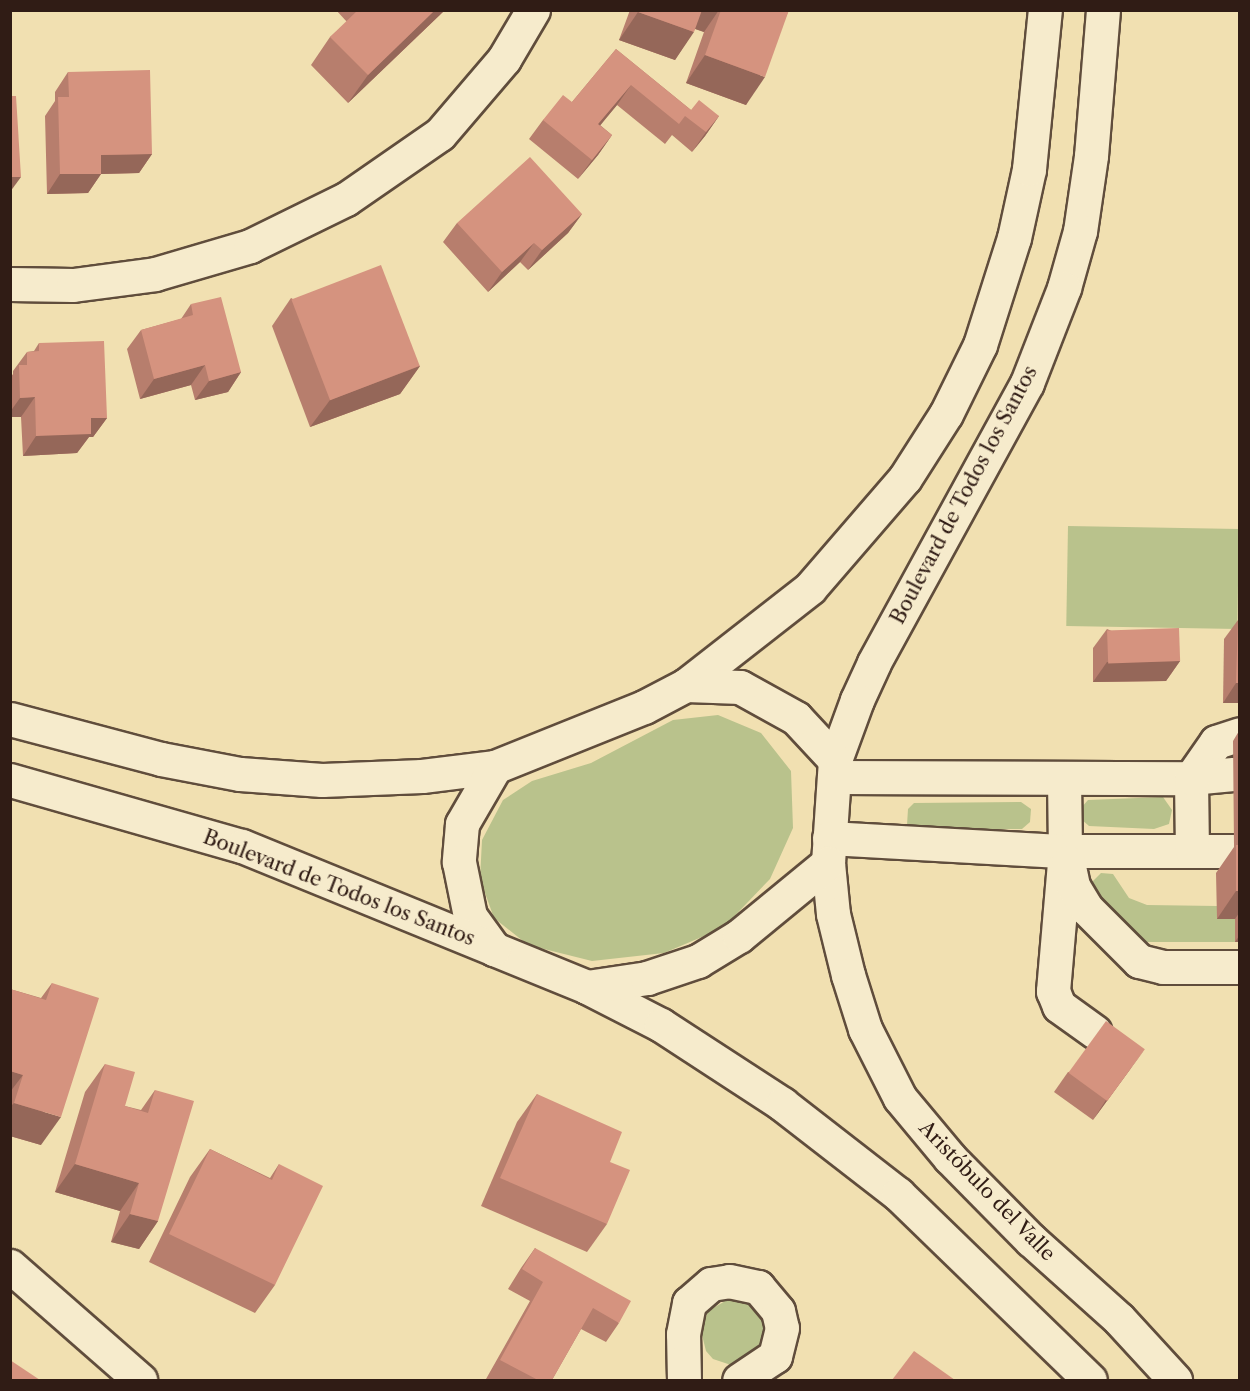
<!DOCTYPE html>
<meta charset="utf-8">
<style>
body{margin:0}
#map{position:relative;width:1250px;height:1391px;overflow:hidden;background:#f1e0b1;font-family:"Libre Caslon Text",serif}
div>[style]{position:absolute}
.green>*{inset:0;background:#b9c28c;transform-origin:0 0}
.roads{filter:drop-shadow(2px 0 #604d3c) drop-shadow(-2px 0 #604d3c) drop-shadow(0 2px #604d3c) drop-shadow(0 -2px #604d3c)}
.minor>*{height:33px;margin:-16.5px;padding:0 16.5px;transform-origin:16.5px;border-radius:16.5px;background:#f6ebcc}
.wall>*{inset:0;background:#b77e6d}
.shaded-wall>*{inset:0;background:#956759}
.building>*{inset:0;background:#d5937f;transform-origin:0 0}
span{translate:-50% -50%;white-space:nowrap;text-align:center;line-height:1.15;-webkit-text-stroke:4.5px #f6ebcc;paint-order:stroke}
.street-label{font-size:20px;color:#301c15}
.frame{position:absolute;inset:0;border:12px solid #301c15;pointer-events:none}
</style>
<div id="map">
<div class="green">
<div style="left:1068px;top:526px;width:171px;height:100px;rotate:1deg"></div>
<div style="clip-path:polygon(718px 715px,761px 733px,791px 771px,793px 828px,770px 879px,723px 928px,664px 953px,592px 961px,528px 945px,494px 918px,480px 879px,482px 840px,503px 800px,532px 781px,591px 763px,673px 720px)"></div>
<div style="clip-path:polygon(1163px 797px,1172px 810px,1169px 824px,1154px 829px,1089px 826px,1081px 819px,1081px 808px,1088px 800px)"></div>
<div style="clip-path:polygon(1021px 802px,1031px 809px,1030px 822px,1022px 829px,913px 829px,907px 825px,908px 809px,914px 803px)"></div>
<div style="clip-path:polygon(1101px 873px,1113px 874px,1129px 898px,1147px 905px,1217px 906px,1235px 919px,1235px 942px,1146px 942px,1098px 899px,1091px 883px)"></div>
<div style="clip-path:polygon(738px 1299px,749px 1302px,766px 1319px,767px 1341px,734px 1366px,713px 1359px,706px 1351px,701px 1331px,708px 1311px,727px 1300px)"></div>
</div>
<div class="roads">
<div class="minor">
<div style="left:1103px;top:10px;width:146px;rotate:94.7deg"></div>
<div style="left:1091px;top:156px;width:76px;rotate:98.3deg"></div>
<div style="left:1080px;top:231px;width:59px;rotate:105.7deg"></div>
<div style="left:1064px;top:288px;width:102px;rotate:111.3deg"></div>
<div style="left:1027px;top:383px;width:319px;rotate:118.7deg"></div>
<div style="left:874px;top:663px;width:41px;rotate:114.7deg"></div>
<div style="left:857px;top:700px;width:64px;rotate:110.1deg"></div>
<div style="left:835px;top:760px;width:103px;rotate:93.9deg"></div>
<div style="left:828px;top:863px;width:51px;rotate:84.4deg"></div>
<div style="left:833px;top:914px;width:63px;rotate:76.2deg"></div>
<div style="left:848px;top:975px;width:57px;rotate:72.5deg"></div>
<div style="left:865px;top:1029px;width:77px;rotate:63.1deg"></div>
<div style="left:900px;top:1098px;width:78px;rotate:50.2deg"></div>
<div style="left:950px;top:1158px;width:115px;rotate:45.4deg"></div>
<div style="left:1031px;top:1240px;width:118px;rotate:41.9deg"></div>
<div style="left:1119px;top:1319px;width:83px;rotate:47.4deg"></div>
<div style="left:10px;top:284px;width:63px;rotate:0.9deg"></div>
<div style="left:73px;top:285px;width:83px;rotate:-7.6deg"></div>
<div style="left:155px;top:274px;width:99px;rotate:-16.4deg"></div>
<div style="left:250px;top:246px;width:107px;rotate:-26.1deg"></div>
<div style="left:346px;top:199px;width:114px;rotate:-34.7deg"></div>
<div style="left:440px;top:134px;width:99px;rotate:-49.5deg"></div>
<div style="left:504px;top:59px;width:57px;rotate:-59.4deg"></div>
<div style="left:686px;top:685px;width:157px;rotate:-38deg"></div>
<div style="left:810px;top:588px;width:145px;rotate:-49.2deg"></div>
<div style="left:905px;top:478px;width:76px;rotate:-57.4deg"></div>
<div style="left:946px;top:414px;width:77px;rotate:-63.8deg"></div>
<div style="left:980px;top:345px;width:112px;rotate:-72.4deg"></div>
<div style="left:1014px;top:238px;width:71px;rotate:-77.7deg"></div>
<div style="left:1029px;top:169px;width:160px;rotate:-84.3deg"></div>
<div style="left:10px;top:719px;width:156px;rotate:14.8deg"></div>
<div style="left:161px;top:759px;width:80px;rotate:10.8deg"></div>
<div style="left:240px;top:774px;width:82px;rotate:4.2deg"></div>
<div style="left:322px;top:780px;width:100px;rotate:-2.3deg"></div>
<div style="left:422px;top:776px;width:74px;rotate:-7deg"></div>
<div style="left:835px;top:760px;width:57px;rotate:-132.9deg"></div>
<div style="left:796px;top:718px;width:64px;rotate:-151deg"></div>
<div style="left:740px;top:687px;width:54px;rotate:-177.9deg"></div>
<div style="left:686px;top:685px;width:47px;rotate:152.4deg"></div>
<div style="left:644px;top:707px;width:161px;rotate:158.1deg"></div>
<div style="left:495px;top:767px;width:66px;rotate:120.1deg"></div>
<div style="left:462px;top:824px;width:38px;rotate:95deg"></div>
<div style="left:459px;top:862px;width:55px;rotate:78.5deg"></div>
<div style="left:470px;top:916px;width:41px;rotate:54deg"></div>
<div style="left:494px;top:949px;width:100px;rotate:22.2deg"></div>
<div style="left:587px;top:987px;width:83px;rotate:27.2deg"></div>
<div style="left:661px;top:1025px;width:145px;rotate:33.1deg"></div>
<div style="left:782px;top:1104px;width:147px;rotate:37.8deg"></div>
<div style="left:898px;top:1194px;width:267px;rotate:44.1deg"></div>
<div style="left:835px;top:777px;width:356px;rotate:0.2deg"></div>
<div style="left:1191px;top:778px;width:42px;rotate:-5.4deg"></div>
<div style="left:1064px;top:779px;width:72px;rotate:89.2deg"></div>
<div style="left:1065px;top:851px;width:141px;rotate:94.9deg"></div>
<div style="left:1053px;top:991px;width:16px;rotate:68deg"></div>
<div style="left:1059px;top:1006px;width:44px;rotate:35.8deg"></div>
<div style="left:10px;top:780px;width:241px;rotate:15.9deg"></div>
<div style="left:242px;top:846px;width:272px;rotate:22.2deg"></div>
<div style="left:829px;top:838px;width:236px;rotate:3.2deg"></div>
<div style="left:1065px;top:851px;width:169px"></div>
<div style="left:1192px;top:851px;width:73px;rotate:-90.8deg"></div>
<div style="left:1191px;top:778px;width:44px;rotate:-55.2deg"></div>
<div style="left:1216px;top:742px;width:25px;rotate:-18deg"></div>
<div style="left:1068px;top:862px;width:25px;rotate:78deg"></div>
<div style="left:1073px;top:886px;width:26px;rotate:59deg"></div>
<div style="left:1086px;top:908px;width:75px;rotate:45deg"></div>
<div style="left:1139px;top:961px;width:25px;rotate:14deg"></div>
<div style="left:1163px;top:967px;width:77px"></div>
<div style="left:587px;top:987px;width:61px;rotate:-8.5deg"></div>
<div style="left:647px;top:978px;width:54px;rotate:-18.4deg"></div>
<div style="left:698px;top:961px;width:48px;rotate:-31.4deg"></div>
<div style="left:739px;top:936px;width:115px;rotate:-39.4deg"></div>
<div style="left:10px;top:1266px;width:173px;rotate:41.2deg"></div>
<div style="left:684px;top:1380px;width:46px;rotate:-91.2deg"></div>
<div style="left:683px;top:1334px;width:32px;rotate:-79deg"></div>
<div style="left:689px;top:1303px;width:29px;rotate:-41deg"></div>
<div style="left:711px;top:1284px;width:18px;rotate:-9deg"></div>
<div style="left:729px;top:1281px;width:30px;rotate:12deg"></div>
<div style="left:758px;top:1287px;width:31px;rotate:50deg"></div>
<div style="left:778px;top:1311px;width:17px;rotate:77deg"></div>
<div style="left:782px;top:1328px;width:29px;rotate:104deg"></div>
<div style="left:775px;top:1356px;width:43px;rotate:146.3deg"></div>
</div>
</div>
<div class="wall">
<div style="clip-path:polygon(336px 10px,445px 10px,348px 103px,311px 65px,330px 37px,347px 22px)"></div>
<div style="clip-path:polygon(630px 10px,789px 10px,746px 105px,686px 83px,704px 32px,695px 29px,675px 60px,619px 40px)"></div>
<div style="clip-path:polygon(616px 49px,691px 110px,719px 116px,705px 136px,692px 152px,672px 135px,665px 144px,617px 105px,600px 125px,612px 135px,598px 155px,578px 179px,529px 139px,543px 120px,572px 102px)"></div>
<div style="clip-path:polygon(68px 72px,152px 154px,139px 173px,101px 174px,88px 193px,47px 194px,45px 116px,55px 101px,55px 92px)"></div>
<div style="clip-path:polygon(582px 214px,568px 233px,528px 270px,520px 262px,488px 292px,443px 242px,457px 223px)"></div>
<div style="clip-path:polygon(291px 298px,420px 366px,400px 394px,310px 427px,272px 326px)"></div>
<div style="clip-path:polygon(191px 304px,241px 372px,228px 392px,195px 400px,191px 385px,140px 399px,127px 349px,141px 330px,181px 319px)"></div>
<div style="clip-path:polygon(39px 343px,107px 418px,93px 437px,89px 437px,77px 453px,23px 456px,21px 417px,10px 417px,10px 378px,13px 374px,13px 371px,27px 352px,34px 351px)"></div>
<div style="clip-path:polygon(1238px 620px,1239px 620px,1239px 703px,1223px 703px,1224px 639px)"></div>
<div style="clip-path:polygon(1107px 629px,1180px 661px,1166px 681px,1093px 682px,1093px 648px)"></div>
<div style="clip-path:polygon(1239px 731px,1239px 942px,1235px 942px,1235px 919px,1217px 919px,1216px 873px,1234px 847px,1233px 741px)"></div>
<div style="clip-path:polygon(52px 983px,41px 1145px,10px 1136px,10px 989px,41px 998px)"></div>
<div style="clip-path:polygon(105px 1064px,125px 1106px,141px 1110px,155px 1090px,158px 1221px,139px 1249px,111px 1242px,120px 1211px,55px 1192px,85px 1092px)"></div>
<div style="clip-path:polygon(1131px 1068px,1093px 1120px,1054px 1092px,1068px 1072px)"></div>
<div style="clip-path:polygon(537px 1094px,607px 1224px,587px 1252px,481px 1206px,517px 1122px)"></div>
<div style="clip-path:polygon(210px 1149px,270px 1178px,279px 1164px,275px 1285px,255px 1313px,149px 1262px,190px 1177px)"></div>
<div style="clip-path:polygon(535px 1248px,619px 1323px,606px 1342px,581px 1329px,552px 1380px,488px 1380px,486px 1379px,530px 1301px,508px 1289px,521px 1268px)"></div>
</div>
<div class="shaded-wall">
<div style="clip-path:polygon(435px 10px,445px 10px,348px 103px,368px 75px)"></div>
<div style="clip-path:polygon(698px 10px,719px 10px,704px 32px,687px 26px)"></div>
<div style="clip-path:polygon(638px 12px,694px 32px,675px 60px,619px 40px)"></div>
<div style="clip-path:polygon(705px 55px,765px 77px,746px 105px,686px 83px)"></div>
<div style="clip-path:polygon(631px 85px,617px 105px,585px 144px,598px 124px)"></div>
<div style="clip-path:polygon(719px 116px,705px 136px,692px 152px,706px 132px)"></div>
<div style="clip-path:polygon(612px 135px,598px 155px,578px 179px,592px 160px)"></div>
<div style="clip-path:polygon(152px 154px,139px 173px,101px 174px,88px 193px,47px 194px,60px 174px,101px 155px)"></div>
<div style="clip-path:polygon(10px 177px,21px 177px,10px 192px)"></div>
<div style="clip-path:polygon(582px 214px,568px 233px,528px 270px,542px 250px)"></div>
<div style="clip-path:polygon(534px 243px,520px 262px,488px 292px,502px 272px)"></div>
<div style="clip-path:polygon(205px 365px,191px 385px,140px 399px,154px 379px)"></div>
<div style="clip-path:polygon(420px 366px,400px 394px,310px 427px,330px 400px)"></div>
<div style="clip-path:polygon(241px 372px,228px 392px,195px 400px,209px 381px)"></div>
<div style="clip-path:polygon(35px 397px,21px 417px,10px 417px,10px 412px,20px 398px)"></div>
<div style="clip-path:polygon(91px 418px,107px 418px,93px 437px,89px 437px,77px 453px,23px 456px,36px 436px)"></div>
<div style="clip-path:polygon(1180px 661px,1166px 681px,1093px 682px,1107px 662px)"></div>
<div style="clip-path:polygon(1236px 683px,1239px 683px,1239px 703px,1223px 703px)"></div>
<div style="clip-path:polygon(1236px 891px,1239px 891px,1239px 913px,1235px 919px,1217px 919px)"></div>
<div style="clip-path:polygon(1239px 936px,1239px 942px,1235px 942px)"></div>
<div style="clip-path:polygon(1145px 1049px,1131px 1068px,1093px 1120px,1106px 1100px)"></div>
<div style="clip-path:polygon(10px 1071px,23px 1075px,10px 1092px)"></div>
<div style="clip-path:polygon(14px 1103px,61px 1117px,41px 1145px,10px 1136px,10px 1107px)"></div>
<div style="clip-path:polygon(75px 1164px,139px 1183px,120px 1211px,55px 1192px)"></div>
<div style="clip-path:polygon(130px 1214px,158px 1221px,139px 1249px,111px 1242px)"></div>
</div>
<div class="building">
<div style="clip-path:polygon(358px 10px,435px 10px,368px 75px,330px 37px)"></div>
<div style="clip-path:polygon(639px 10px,702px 10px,694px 32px,638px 12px)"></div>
<div style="clip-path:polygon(721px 10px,789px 10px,765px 77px,705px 55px)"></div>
<div style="clip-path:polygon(616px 49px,691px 110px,699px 100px,719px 116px,706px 132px,685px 116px,679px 124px,631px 85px,598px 124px,612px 135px,592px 160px,543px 120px,563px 95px,572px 102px)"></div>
<div style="clip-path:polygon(150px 70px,152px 154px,101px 155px,101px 174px,60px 174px,58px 97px,69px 97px,68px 72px)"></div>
<div style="clip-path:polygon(10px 96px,16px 96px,21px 177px,10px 177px)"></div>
<div style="clip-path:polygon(530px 157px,582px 214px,542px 250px,534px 243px,502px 272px,457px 223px)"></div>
<div style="left:381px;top:265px;width:108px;height:96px;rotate:69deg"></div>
<div style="clip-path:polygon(221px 297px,241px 372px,209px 381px,205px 365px,154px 379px,141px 330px,193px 315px,191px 304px)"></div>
<div style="clip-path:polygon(104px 341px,107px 418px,91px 418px,91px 434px,36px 436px,35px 397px,20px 398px,19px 365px,27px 365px,27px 352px,39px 351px,39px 343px)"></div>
<div style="clip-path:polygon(1238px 620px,1239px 620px,1239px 683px,1236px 683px)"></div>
<div style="left:1179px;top:628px;width:33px;height:72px;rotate:88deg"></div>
<div style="left:1236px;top:845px;width:3px;height:46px"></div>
<div style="clip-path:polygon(52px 983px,99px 998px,61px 1117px,14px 1103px,23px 1075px,10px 1071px,10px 989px,46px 1000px)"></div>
<div style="left:1106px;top:1021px;width:48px;height:64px;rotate:36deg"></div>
<div style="clip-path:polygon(105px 1064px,135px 1072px,125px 1106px,148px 1113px,155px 1090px,194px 1101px,158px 1221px,130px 1214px,139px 1183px,75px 1164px)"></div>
<div style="clip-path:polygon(537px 1094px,622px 1132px,610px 1162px,630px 1170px,607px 1224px,500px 1178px)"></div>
<div style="clip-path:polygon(210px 1149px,272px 1180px,279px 1164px,323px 1186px,275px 1285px,169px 1234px)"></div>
<div style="clip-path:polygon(535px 1248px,631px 1301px,619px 1323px,593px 1308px,552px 1380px,538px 1380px,500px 1360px,543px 1282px,522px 1269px)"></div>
<div style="clip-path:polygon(914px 1351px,955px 1380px,892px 1380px)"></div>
<div style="clip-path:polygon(10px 1360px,40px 1380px,10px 1380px)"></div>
</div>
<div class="street-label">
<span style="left:964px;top:495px;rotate:-62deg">Boulevard de Todos los Santos</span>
<span style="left:339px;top:888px;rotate:21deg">Boulevard de Todos los Santos</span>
<span style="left:987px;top:1191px;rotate:46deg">Aristóbulo del Valle</span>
</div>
<div class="frame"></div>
</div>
